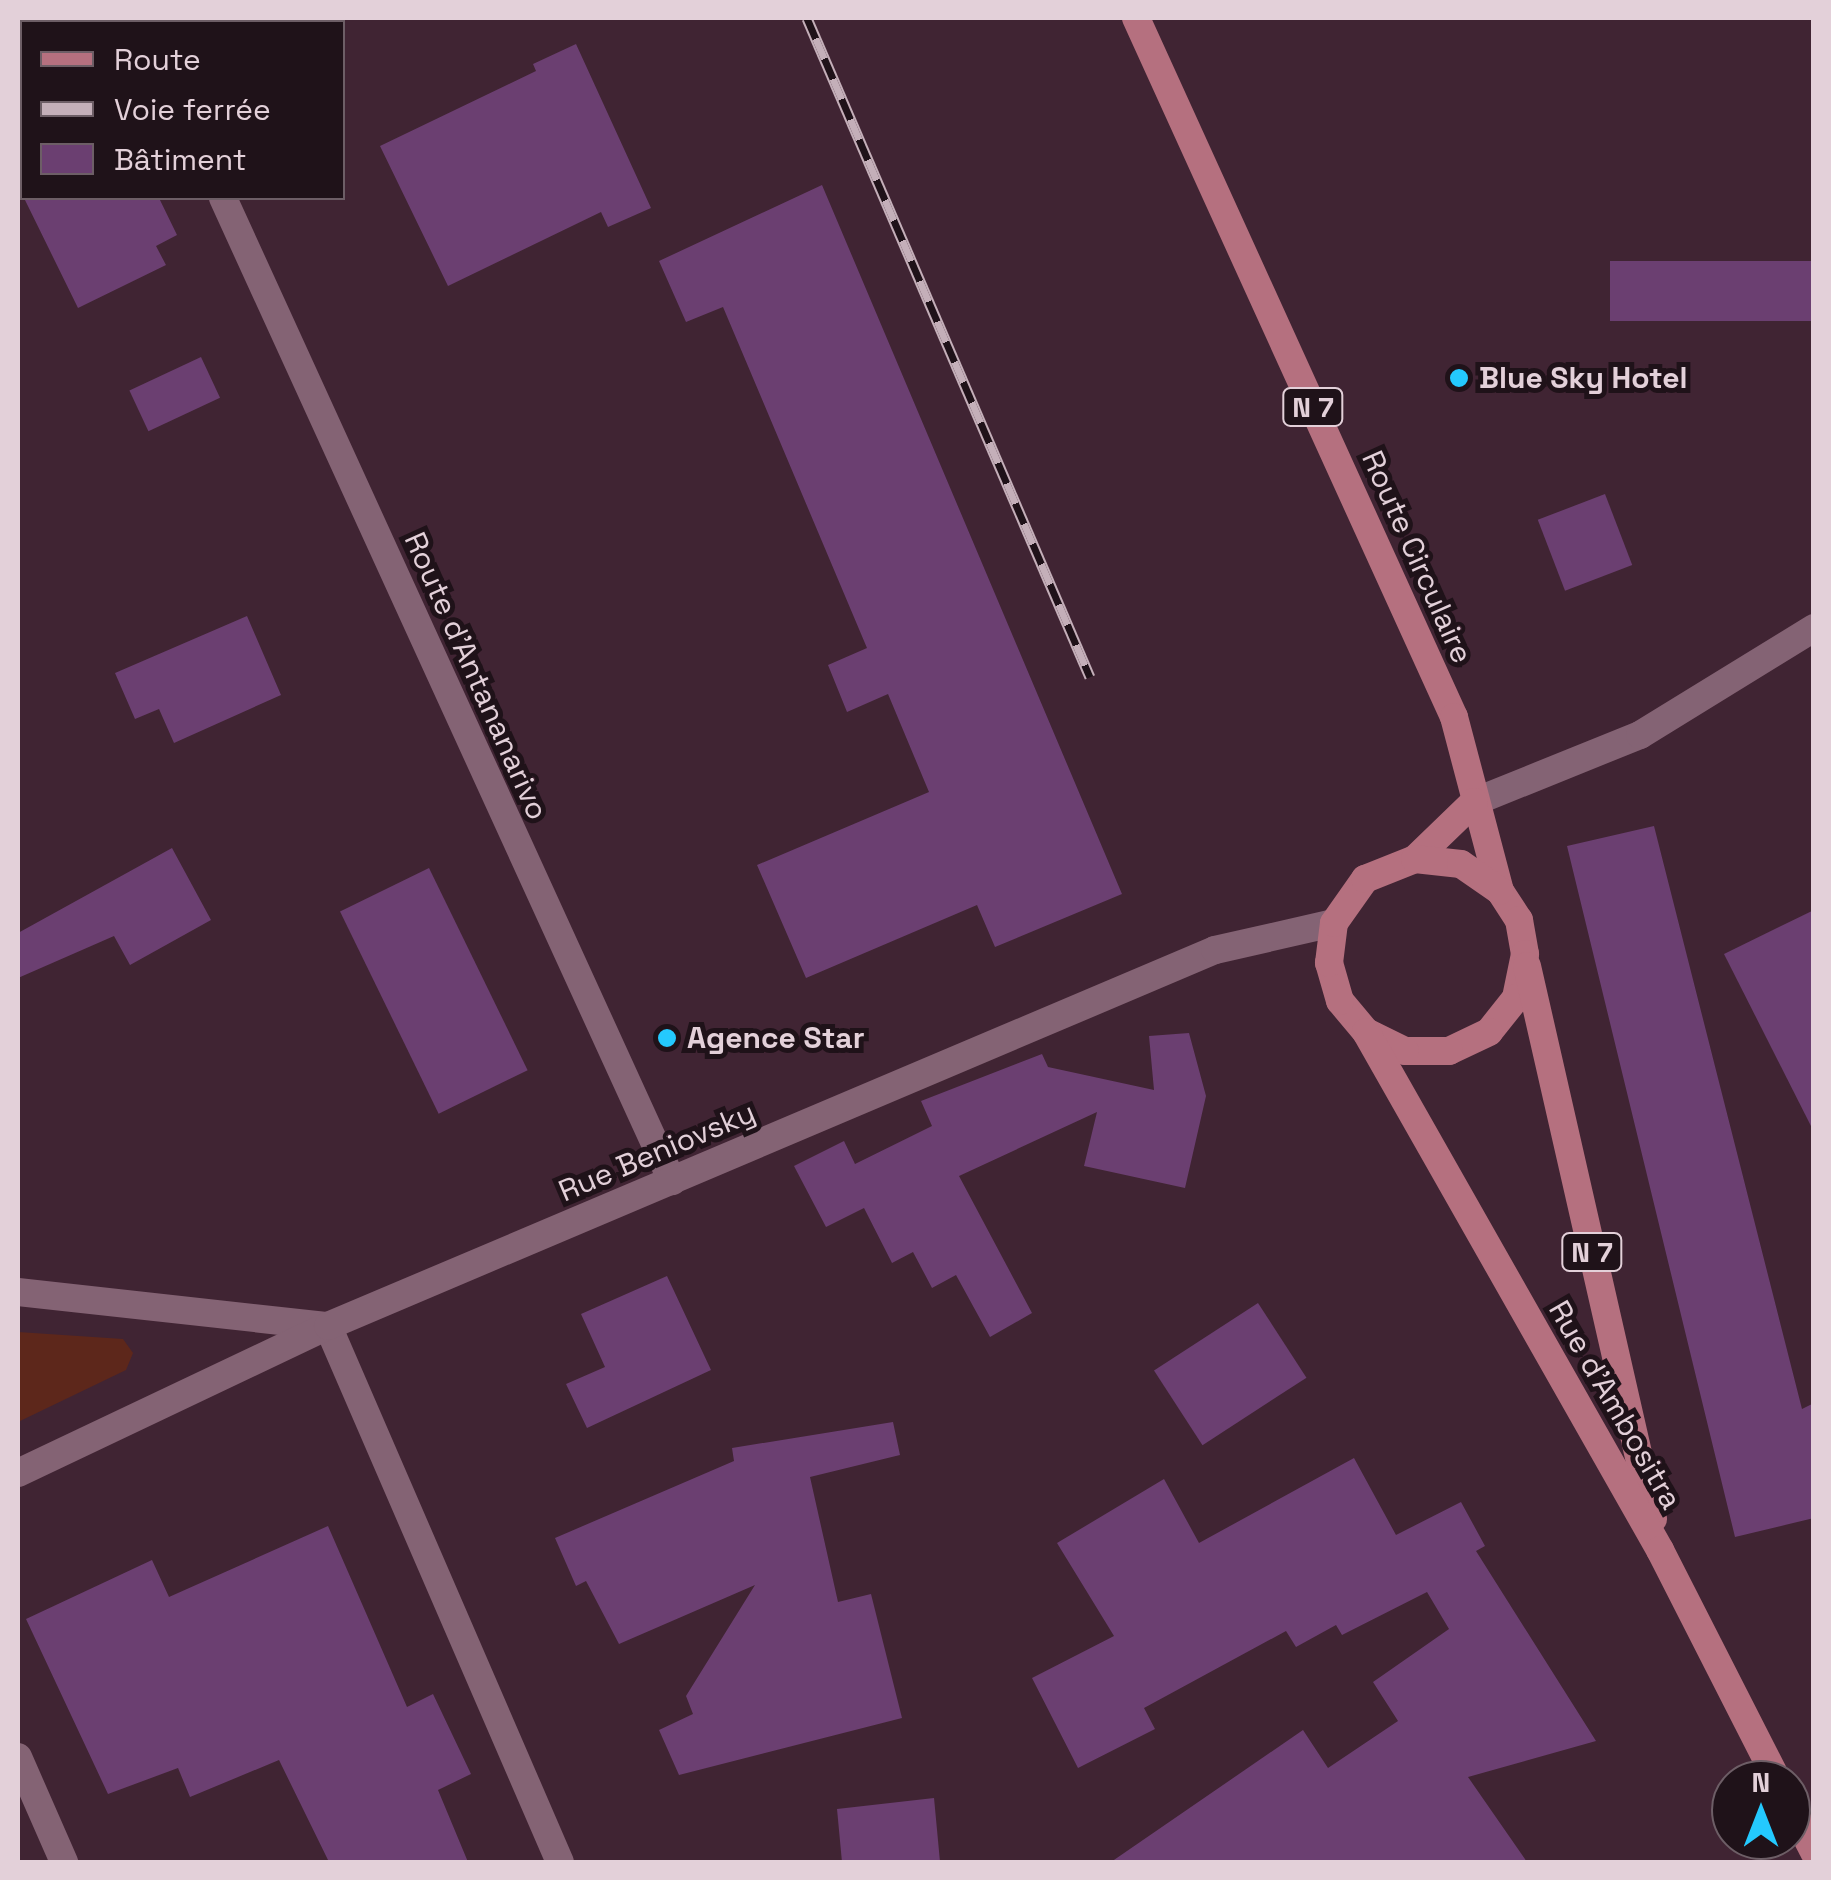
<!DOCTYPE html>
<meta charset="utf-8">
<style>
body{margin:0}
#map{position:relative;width:1831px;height:1880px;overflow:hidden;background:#402433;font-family:"Space Grotesk",sans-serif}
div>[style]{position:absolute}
.green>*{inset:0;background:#5d271b}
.building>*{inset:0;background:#6b3f71;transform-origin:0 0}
.minor>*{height:28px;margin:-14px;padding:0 14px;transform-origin:14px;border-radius:14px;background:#846374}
.tertiary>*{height:28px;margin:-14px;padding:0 14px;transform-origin:14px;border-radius:14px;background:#846374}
.primary>*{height:28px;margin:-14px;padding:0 14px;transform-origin:14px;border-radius:14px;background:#b5707f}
.rail>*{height:11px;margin-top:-5.5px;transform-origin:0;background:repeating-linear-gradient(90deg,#1f1219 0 22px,#c4afb9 0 44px);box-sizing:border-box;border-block:2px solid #c4afb9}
.dots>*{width:28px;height:28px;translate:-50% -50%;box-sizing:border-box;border:5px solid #1f1219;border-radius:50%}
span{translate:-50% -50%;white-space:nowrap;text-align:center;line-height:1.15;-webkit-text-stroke:10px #1f1219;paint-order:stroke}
.shield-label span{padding:2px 8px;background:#1f1219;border:2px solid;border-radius:8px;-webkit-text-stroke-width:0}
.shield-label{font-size:28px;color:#e3d0d9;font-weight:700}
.poi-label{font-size:30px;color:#e3d0d9;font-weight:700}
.left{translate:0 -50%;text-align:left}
.street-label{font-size:30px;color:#e3d0d9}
.frame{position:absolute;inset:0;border:20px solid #e3d0d9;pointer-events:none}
.legend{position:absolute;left:20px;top:20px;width:325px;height:180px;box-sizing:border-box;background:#1f1219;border:2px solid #6d5e66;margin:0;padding:12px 18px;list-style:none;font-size:30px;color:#e3d0d9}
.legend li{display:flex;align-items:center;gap:20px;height:50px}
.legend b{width:50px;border:2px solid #6d5e66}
.north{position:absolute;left:1711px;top:1760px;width:100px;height:100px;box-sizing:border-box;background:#1f1219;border:2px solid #6d5e66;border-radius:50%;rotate:0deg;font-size:28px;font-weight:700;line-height:40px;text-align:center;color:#e3d0d9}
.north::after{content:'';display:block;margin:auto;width:35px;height:45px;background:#24c9fe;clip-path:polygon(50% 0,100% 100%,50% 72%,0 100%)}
</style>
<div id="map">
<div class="green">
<div style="clip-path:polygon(18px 1332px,123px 1339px,133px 1353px,126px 1370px,18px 1422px)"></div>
</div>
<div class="building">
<div style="clip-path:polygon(576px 44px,651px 208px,608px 227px,601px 212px,448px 286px,380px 146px,536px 71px,533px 64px)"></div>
<div style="clip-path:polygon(822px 185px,1122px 894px,995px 947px,977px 905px,806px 978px,757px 865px,929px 792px,888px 694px,847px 712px,828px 665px,867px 648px,723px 307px,686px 322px,659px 261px)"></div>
<div style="clip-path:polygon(24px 198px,159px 198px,177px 235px,156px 246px,166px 265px,78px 308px)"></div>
<div style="left:1814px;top:261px;width:60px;height:204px;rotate:90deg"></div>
<div style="left:201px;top:357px;width:45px;height:79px;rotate:65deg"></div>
<div style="left:1605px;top:494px;width:76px;height:72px;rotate:69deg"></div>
<div style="clip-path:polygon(247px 616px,281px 695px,174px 743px,159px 709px,135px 719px,115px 673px)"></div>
<div style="clip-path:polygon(1654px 826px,1802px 1409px,1814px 1403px,1814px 1518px,1735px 1537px,1567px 846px)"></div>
<div style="clip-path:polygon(172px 848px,211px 920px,130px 965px,114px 936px,18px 978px,18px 933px)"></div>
<div style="left:429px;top:868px;width:225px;height:99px;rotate:64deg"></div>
<div style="clip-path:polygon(1814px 910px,1814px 1132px,1724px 954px)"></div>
<div style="clip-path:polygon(1189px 1033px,1206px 1096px,1185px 1188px,1084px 1166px,1097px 1112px,959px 1176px,1032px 1313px,990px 1337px,956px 1275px,932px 1288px,913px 1252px,892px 1263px,864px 1208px,826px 1227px,794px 1166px,844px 1141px,855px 1164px,932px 1126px,921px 1101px,1042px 1054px,1048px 1067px,1154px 1090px,1149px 1036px)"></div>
<div style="clip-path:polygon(667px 1276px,711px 1370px,587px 1428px,566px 1384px,605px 1367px,581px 1314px)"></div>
<div style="left:1258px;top:1303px;width:89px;height:124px;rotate:57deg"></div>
<div style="clip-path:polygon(893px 1422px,900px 1455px,810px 1477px,838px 1602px,871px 1594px,902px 1718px,679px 1775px,659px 1730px,693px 1714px,686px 1696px,755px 1585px,619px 1644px,586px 1581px,576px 1586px,555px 1538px,734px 1461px,732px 1448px)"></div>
<div style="clip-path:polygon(1354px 1458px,1396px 1535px,1461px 1502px,1485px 1546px,1476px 1551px,1596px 1741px,1468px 1777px,1527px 1862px,1111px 1862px,1303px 1730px,1328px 1768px,1398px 1721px,1373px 1682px,1449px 1629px,1427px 1592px,1342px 1635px,1336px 1625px,1296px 1647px,1286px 1631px,1144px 1708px,1155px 1729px,1078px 1768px,1032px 1678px,1114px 1636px,1057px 1543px,1164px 1479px,1199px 1543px)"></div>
<div style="clip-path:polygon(328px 1526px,407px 1707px,433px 1694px,471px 1774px,438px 1790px,468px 1862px,329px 1862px,279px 1760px,190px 1797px,178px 1768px,108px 1794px,26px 1619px,152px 1560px,169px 1597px)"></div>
<div style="clip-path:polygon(934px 1798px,940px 1862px,842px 1862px,837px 1809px)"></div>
</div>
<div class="minor">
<div style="left:141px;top:18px;width:4px;rotate:63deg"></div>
<div style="left:223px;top:198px;width:1081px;rotate:65.45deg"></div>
<div style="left:1474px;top:802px;width:179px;rotate:-22deg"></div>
<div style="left:1640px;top:735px;width:204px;rotate:-31.6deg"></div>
<div style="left:18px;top:1292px;width:312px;rotate:6.3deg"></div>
<div style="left:328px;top:1326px;width:584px;rotate:66.6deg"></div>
<div style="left:18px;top:1757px;width:115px;rotate:66.3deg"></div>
</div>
<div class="tertiary">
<div style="left:18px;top:1473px;width:343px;rotate:-25.4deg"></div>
<div style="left:328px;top:1326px;width:963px;rotate:-22.97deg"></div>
<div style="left:1215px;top:950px;width:122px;rotate:-12.8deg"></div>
</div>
<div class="primary">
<div style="left:1136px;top:18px;width:768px;rotate:65.54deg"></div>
<div style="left:1454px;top:717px;width:180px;rotate:75.2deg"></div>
<div style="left:1500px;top:891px;width:35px;rotate:57deg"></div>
<div style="left:1519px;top:920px;width:35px;rotate:80deg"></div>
<div style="left:1525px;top:954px;width:45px;rotate:101.6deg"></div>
<div style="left:1516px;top:998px;width:43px;rotate:128.5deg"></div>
<div style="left:1489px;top:1032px;width:44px;rotate:154.6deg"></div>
<div style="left:1449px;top:1051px;width:44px;rotate:180deg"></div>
<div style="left:1405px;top:1051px;width:43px;rotate:-154deg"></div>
<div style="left:1366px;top:1032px;width:40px;rotate:-130deg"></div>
<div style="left:1340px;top:1001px;width:40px;rotate:-106deg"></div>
<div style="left:1329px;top:963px;width:40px;rotate:-82.9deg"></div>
<div style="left:1334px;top:923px;width:54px;rotate:-54.8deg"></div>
<div style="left:1365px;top:879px;width:54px;rotate:-21.8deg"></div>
<div style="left:1415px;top:859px;width:82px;rotate:-44deg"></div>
<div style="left:1415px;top:859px;width:46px;rotate:6.2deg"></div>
<div style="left:1461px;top:864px;width:47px;rotate:34.7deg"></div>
<div style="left:1527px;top:966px;width:567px;rotate:77.16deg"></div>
<div style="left:1366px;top:1032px;width:596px;rotate:60.42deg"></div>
<div style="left:1660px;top:1550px;width:258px;rotate:63deg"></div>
<div style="left:1791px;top:1807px;width:51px;rotate:62.9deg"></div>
</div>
<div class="rail">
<div style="left:807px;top:18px;width:717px;rotate:66.76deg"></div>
</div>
<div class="dots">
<div style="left:1459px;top:378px;background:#24c9fe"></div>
<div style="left:667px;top:1038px;background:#24c9fe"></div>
</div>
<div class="shield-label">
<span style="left:1313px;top:407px">N 7</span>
<span style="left:1592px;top:1252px">N 7</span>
</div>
<div class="poi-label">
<span class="left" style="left:1479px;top:378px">Blue Sky Hotel</span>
<span class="left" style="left:687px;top:1038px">Agence Star</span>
</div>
<div class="street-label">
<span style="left:1417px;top:557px;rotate:66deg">Route Circulaire</span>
<span style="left:476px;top:676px;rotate:66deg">Route d'Antananarivo</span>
<span style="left:657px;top:1152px;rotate:-23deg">Rue Beniovsky</span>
<span style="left:1615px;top:1405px;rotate:60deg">Rue d'Ambositra</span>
</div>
<div class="frame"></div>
<ul class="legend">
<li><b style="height:12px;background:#b5707f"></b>Route</li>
<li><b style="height:12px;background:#c4afb9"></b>Voie ferrée</li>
<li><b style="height:28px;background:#6b3f71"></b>Bâtiment</li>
</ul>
<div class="north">N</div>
</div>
